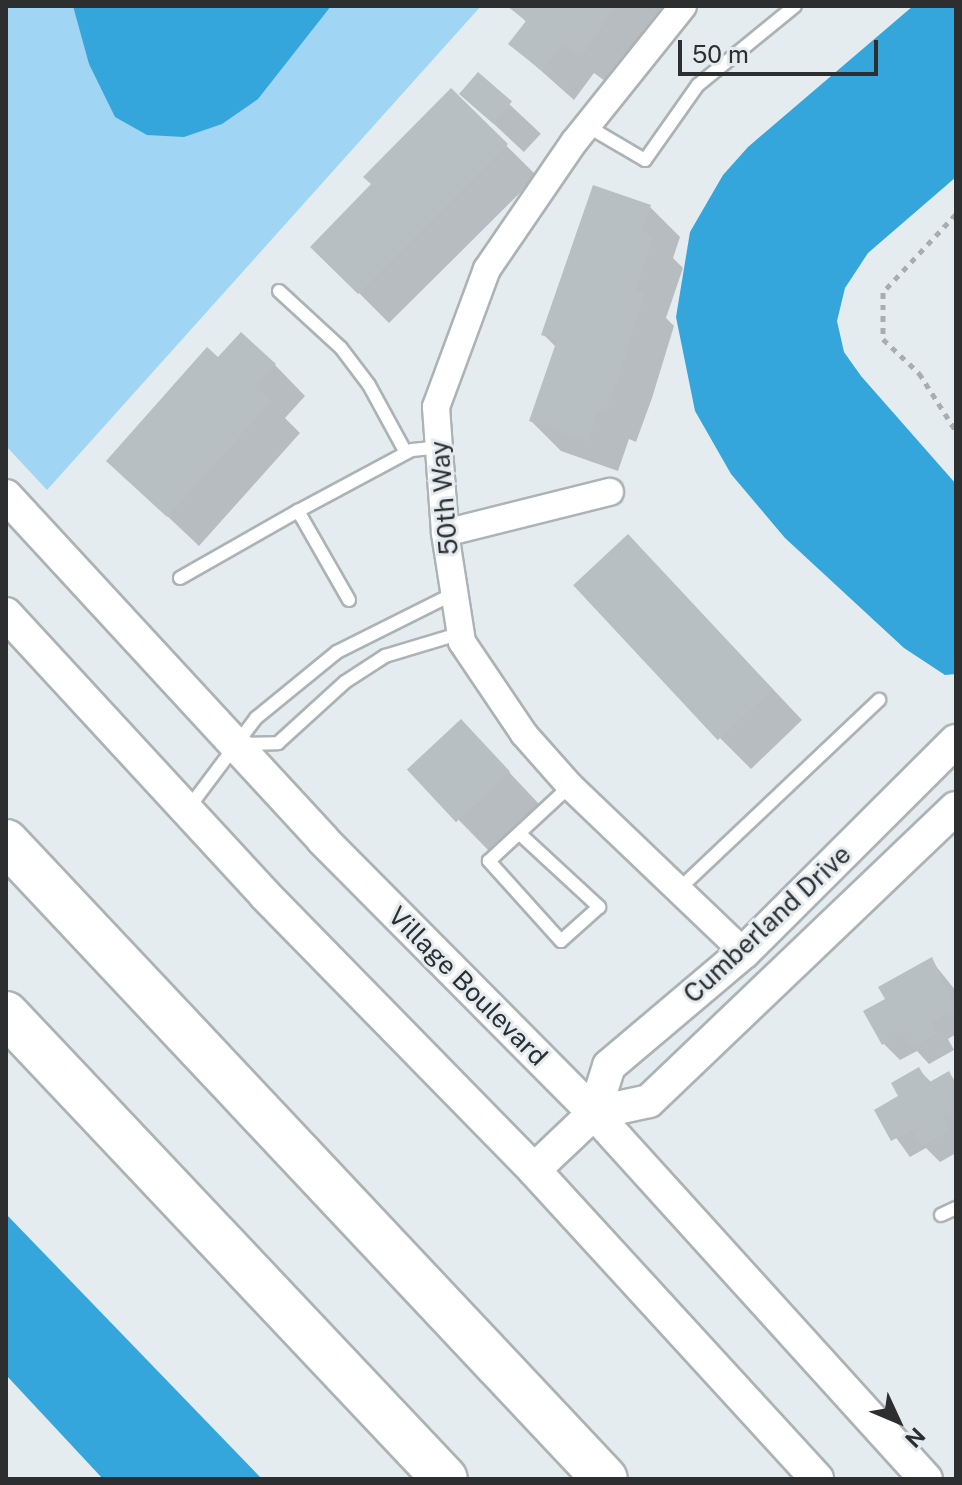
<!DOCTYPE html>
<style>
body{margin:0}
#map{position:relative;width:962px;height:1485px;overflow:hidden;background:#e5ecf0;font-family:"Public Sans",sans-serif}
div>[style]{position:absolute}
.green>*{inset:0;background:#a0d5f3}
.water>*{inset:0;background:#35a6db}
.shadow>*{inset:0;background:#0003;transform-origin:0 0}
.building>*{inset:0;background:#b8bfc2;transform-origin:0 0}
.path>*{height:5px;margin-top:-2.5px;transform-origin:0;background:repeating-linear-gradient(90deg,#a8adb0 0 6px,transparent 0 12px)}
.roads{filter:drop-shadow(2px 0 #acb3b6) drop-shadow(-2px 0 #acb3b6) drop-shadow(0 2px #acb3b6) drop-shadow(0 -2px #acb3b6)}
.service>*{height:12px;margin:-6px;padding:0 6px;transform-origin:6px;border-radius:6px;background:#fff}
.minor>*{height:26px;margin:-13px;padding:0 13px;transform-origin:13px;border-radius:13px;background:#fff}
.tertiary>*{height:32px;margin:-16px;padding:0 16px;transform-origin:16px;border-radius:16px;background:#fff}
.motorway>*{height:44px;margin:-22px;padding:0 22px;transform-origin:22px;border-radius:22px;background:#fff}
span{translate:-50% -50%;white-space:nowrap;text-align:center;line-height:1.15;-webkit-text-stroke:6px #e5ecf0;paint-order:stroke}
.street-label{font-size:26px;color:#2c2e30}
.frame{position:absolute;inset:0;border:8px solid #2c2e30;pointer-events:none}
.north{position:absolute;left:858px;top:1381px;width:80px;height:80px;-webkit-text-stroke:6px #e5ecf0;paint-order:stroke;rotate:134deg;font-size:22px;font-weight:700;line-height:32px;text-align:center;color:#2c2e30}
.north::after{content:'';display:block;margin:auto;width:28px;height:36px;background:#2c2e30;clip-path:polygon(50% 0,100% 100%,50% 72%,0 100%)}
.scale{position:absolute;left:678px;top:40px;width:200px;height:36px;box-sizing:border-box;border:4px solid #2c2e30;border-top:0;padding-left:10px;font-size:24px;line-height:28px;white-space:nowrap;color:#2c2e30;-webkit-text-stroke:6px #e5ecf0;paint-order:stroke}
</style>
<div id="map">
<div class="green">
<div style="clip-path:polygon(6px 6px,481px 6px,47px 490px,6px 446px)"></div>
</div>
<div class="water">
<div style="clip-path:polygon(73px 6px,331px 6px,258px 99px,222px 124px,184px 137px,147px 135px,115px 117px,89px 64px)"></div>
<div style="clip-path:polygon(913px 6px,956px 6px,956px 177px,868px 253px,845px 288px,837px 321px,844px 352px,861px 376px,956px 484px,956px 674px,945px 675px,904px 648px,785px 538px,731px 474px,695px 411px,676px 317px,690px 232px,723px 175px,748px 147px)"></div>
<div style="clip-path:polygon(6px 1214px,262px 1479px,103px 1479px,6px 1375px)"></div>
</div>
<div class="shadow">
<div style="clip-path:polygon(670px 6px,612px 86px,594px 73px,574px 100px,511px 44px,527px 23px,512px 6px)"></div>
<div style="left:478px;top:75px;width:86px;height:25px;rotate:43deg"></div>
<div style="clip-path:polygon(451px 91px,537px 176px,389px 323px,313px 247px,374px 184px)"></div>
<div style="clip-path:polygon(650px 207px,680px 237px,673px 258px,683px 268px,666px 318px,674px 326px,652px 398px,636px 442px,629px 439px,618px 471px,561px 451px,531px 421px,556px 347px,543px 334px)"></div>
<div style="clip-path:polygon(218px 360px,275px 365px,305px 396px,285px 418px,300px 433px,199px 546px,109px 461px)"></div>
<div style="clip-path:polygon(658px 567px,802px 720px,751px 769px,720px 738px)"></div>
<div style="clip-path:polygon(491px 753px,539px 804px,489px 851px,410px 770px)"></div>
<div style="clip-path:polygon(931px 960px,956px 991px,956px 1034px,948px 1039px,954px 1050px,929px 1064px,917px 1051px,900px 1060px,883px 1043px,888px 1000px)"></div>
<div style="clip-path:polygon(919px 1070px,932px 1083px,948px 1074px,956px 1081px,956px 1153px,940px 1162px,926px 1148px,910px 1157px,876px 1110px,900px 1097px)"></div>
</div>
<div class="building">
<div style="clip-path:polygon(507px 6px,615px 6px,581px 57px,563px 44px,542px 71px,508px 44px,526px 21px)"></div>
<div style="left:478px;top:72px;width:45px;height:29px;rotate:41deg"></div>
<div style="clip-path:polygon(451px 88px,508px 144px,358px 294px,310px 247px,371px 184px,363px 177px)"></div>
<div style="clip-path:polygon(593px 185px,651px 205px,642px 231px,654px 236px,635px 290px,644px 294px,622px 367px,606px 412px,598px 410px,588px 442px,529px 421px,557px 340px,541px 335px)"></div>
<div style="clip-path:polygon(241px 332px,276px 364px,255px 387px,271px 401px,167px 517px,106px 461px,207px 347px,218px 357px)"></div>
<div style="left:628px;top:534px;width:212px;height:75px;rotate:47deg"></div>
<div style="left:461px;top:719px;width:72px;height:74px;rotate:47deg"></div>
<div style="clip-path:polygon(932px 957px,956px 1009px,932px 1022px,938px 1033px,911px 1048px,903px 1033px,882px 1045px,863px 1011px,885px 999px,878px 987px)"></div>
<div style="clip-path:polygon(919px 1067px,928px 1083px,949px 1071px,956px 1084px,956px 1112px,943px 1118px,950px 1131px,921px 1146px,912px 1130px,891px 1141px,874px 1110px,898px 1096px,891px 1083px)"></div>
</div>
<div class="path">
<div style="left:956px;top:214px;width:107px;rotate:133.1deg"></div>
<div style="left:883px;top:292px;width:47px;rotate:90deg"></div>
<div style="left:883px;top:339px;width:50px;rotate:43.4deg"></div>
<div style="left:919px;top:373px;width:69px;rotate:57.5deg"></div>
</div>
<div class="roads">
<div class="service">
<div style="left:587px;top:126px;width:67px;rotate:30.4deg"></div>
<div style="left:645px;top:160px;width:92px;rotate:-54.8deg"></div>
<div style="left:698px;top:85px;width:125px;rotate:-39.2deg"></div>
<div style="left:279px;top:291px;width:84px;rotate:42.6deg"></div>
<div style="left:341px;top:348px;width:46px;rotate:52.9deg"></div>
<div style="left:369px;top:385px;width:77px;rotate:61.4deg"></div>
<div style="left:180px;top:578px;width:136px;rotate:-29.6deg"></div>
<div style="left:349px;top:600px;width:103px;rotate:-119.8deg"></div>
<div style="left:298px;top:511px;width:129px;rotate:-28.2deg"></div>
<div style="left:412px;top:450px;width:27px;rotate:-6deg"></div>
<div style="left:239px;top:744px;width:39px;rotate:-1deg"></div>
<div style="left:278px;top:743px;width:91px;rotate:-42.3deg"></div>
<div style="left:345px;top:682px;width:48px;rotate:-33deg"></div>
<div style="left:385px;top:656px;width:79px;rotate:-16.8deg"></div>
<div style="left:187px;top:810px;width:115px;rotate:-53.1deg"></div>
<div style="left:256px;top:718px;width:104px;rotate:-39.2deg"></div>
<div style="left:337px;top:652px;width:130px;rotate:-26.6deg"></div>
<div style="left:520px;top:834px;width:108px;rotate:42.7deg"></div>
<div style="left:599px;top:907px;width:51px;rotate:138.2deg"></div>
<div style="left:561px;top:941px;width:108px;rotate:-132deg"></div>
<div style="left:489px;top:861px;width:110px;rotate:-42.8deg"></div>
<div style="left:678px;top:890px;width:277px;rotate:-43.4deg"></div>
<div style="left:941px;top:1215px;width:17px;rotate:-25deg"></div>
</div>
<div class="minor">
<div style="left:683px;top:6px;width:174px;rotate:128.7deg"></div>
<div style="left:574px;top:142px;width:154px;rotate:124.4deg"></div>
<div style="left:487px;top:269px;width:147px;rotate:110.3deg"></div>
<div style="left:436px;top:407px;width:126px;rotate:85.9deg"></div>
<div style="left:445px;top:533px;width:110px;rotate:81.1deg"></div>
<div style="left:462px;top:642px;width:111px;rotate:56deg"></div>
<div style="left:524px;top:734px;width:69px;rotate:48.5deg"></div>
<div style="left:570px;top:786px;width:240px;rotate:43.7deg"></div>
<div style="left:445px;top:533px;width:170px;rotate:-14deg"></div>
</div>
<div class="tertiary">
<div style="left:6px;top:496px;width:468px;rotate:47.3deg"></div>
<div style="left:323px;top:840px;width:385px;rotate:45.2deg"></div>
<div style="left:594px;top:1113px;width:494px;rotate:47.8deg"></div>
<div style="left:6px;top:614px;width:382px;rotate:47.3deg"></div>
<div style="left:265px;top:895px;width:385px;rotate:45.6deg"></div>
<div style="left:534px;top:1170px;width:419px;rotate:47.5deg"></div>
<div style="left:594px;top:1113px;width:56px;rotate:-12.3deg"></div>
<div style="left:649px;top:1101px;width:424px;rotate:-43.7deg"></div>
<div style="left:534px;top:1170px;width:83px;rotate:-43.5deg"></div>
<div style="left:594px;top:1113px;width:49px;rotate:-72.3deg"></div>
<div style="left:609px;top:1066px;width:177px;rotate:-40.2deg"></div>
<div style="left:744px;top:952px;width:299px;rotate:-44.9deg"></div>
</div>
<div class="motorway">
<div style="left:6px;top:842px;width:874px;rotate:46.76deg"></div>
<div style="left:6px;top:1014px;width:639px;rotate:46.65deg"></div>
</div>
</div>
<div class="street-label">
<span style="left:444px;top:498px;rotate:-95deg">50th Way</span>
<span style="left:767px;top:924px;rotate:-43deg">Cumberland Drive</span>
<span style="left:468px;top:986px;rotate:45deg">Village Boulevard</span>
</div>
<div class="frame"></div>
<div class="north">N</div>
<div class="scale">50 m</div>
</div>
